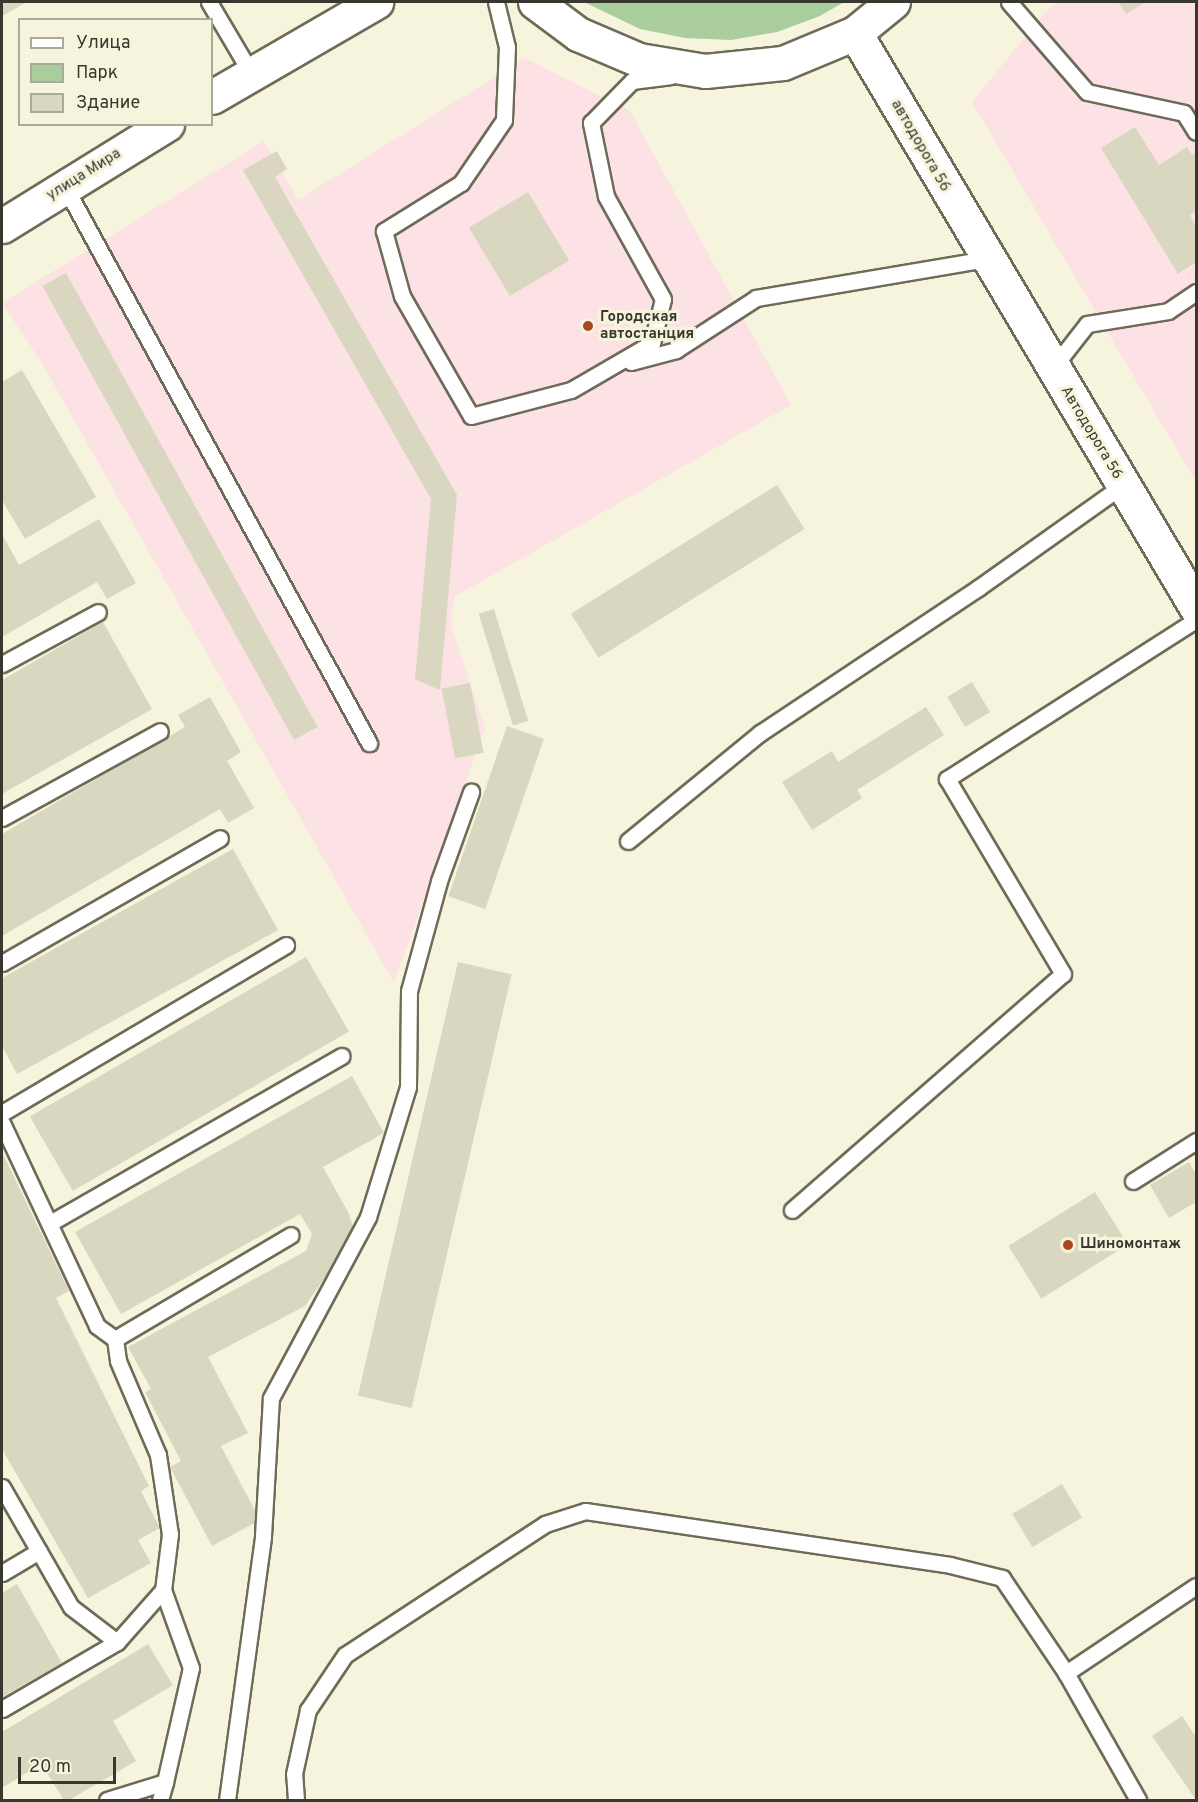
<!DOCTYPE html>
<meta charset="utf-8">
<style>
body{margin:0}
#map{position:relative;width:1198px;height:1802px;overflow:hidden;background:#f7f4de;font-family:Overpass,sans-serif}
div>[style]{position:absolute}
.commercial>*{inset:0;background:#fce1e5}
.green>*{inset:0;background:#aacd9e}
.building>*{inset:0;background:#dad7c1;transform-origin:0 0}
.roads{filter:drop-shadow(2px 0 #6e6b58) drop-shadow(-2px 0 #6e6b58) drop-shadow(0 2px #6e6b58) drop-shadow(0 -2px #6e6b58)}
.lane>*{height:15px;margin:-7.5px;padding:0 7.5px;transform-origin:7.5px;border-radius:7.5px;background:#fff}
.secondary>*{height:33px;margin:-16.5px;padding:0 16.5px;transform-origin:16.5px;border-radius:16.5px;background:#fff}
.dots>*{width:16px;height:16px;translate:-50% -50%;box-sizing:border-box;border:3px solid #f7f4de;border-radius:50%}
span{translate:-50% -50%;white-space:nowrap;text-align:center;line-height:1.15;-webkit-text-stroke:6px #f7f4de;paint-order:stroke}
.street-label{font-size:15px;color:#39382f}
.poi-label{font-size:15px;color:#39382f;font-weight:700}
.left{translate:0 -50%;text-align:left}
.frame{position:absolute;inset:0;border:3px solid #39382f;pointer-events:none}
.legend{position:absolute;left:18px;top:18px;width:195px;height:108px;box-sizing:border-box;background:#f7f4de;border:2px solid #aba998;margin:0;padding:8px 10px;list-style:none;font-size:18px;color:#39382f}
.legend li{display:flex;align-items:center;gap:12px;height:30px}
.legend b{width:30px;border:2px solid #aba998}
.scale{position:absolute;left:18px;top:1757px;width:98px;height:27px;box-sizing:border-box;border:3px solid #39382f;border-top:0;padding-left:8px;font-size:18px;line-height:21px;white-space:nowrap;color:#39382f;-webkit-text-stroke:4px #f7f4de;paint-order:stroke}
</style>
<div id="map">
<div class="commercial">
<div style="clip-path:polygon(1059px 2px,1196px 2px,1196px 482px,972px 102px,1046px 11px)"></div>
<div style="clip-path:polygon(525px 58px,630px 111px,791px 405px,454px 597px,451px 626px,485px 728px,394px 983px,40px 360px,2px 303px,264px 141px,298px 200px)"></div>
</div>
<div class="green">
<div style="clip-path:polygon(584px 2px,844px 2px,820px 16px,777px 32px,731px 40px,685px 38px,640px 29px)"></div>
</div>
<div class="building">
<div style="clip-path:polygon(2px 2px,27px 2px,2px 16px)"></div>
<div style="clip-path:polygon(1118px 2px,1146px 2px,1126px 14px)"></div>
<div style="clip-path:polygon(1135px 127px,1159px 165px,1187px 147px,1192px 155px,1196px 152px,1196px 211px,1190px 215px,1196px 227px,1196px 262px,1178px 274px,1101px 148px)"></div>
<div style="clip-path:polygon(277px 151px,287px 169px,275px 177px,457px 495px,440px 690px,415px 679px,431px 499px,243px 170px)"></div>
<div style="left:528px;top:192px;width:80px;height:69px;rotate:59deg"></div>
<div style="left:66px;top:273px;width:519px;height:27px;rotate:61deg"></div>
<div style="clip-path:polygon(22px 370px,96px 497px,25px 539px,2px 500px,2px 382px)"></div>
<div style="left:777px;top:485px;width:52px;height:243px;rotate:58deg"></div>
<div style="clip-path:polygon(99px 519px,136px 583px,107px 599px,97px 582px,2px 637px,2px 534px,19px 565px)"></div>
<div style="left:494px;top:609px;width:117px;height:16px;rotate:73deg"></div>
<div style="clip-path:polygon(103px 622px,152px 709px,2px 794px,2px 680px)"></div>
<div style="left:972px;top:682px;width:35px;height:29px;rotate:59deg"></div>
<div style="left:470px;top:683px;width:71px;height:29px;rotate:79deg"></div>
<div style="clip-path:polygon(210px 697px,241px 752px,227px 761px,254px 808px,228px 823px,220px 809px,2px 936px,2px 834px,185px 727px,178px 715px)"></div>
<div style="clip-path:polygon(926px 707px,944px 735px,857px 790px,862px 798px,812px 830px,782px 782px,832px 751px,838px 762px)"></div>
<div style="left:507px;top:726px;width:39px;height:180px;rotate:19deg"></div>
<div style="clip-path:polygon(233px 849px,278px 930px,17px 1074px,2px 1046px,2px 978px)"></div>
<div style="left:306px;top:957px;width:86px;height:319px;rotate:60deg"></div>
<div style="left:458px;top:962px;width:55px;height:445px;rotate:13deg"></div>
<div style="clip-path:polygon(352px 1076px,384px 1133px,323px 1167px,349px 1214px,355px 1234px,305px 1306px,208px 1357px,248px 1433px,221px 1446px,260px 1520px,212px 1546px,170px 1467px,181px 1461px,145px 1392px,151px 1389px,128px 1347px,306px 1251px,312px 1234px,300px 1214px,121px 1314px,75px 1232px)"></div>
<div style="clip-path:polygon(2px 1152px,69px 1291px,56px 1298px,149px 1486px,141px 1491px,160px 1528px,138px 1540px,151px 1563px,88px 1598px,2px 1449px)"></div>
<div style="clip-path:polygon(1189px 1162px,1196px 1174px,1196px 1202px,1169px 1218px,1150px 1185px)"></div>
<div style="left:1095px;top:1192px;width:62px;height:102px;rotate:58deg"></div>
<div style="left:1062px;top:1484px;width:39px;height:58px;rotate:59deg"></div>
<div style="clip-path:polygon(17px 1584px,62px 1663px,2px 1697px,2px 1593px)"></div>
<div style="clip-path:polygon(148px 1644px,173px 1685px,113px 1721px,136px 1761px,69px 1800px,64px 1800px,41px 1764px,2px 1788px,2px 1732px)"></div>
<div style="clip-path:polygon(1182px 1716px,1196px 1737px,1196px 1800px,1152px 1736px)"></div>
</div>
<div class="roads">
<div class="lane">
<div style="left:209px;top:2px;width:82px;rotate:59.4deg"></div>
<div style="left:496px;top:2px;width:46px;rotate:76.3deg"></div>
<div style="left:507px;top:47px;width:73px;rotate:92.4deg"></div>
<div style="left:504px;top:120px;width:76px;rotate:124.3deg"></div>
<div style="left:461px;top:183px;width:91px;rotate:148.1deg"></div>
<div style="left:384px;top:231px;width:67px;rotate:74.5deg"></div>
<div style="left:402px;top:296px;width:138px;rotate:60.1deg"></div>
<div style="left:471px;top:416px;width:103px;rotate:-14.6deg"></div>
<div style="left:571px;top:390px;width:94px;rotate:-30.1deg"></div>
<div style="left:652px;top:343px;width:45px;rotate:-76deg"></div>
<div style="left:663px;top:299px;width:118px;rotate:-119deg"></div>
<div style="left:606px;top:196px;width:75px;rotate:-101.6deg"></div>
<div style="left:591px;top:123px;width:59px;rotate:-45.7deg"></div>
<div style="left:632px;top:81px;width:38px;rotate:-7deg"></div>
<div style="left:1009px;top:2px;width:119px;rotate:49.1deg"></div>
<div style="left:1087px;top:92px;width:99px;rotate:12.2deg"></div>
<div style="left:1184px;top:113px;width:22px;rotate:58deg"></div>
<div style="left:65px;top:187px;width:634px;rotate:61.33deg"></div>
<div style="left:631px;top:362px;width:47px;rotate:-14.9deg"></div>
<div style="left:676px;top:350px;width:95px;rotate:-33deg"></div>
<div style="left:756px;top:298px;width:233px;rotate:-9.6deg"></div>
<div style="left:1052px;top:369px;width:57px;rotate:-52.1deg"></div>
<div style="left:1087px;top:324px;width:82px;rotate:-9.1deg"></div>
<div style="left:1168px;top:311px;width:34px;rotate:-34deg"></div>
<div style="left:2px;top:664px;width:109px;rotate:-28.4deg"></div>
<div style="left:2px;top:818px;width:180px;rotate:-28.8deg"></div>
<div style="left:628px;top:841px;width:171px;rotate:-39.3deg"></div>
<div style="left:760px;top:733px;width:262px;rotate:-33.6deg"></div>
<div style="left:978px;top:588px;width:178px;rotate:-35.4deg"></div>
<div style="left:2px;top:963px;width:251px;rotate:-29.8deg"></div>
<div style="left:2px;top:1113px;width:330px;rotate:-30.6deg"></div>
<div style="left:2px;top:1123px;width:224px;rotate:64.9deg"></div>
<div style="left:97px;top:1326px;width:22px;rotate:36deg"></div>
<div style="left:115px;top:1339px;width:22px;rotate:82deg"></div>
<div style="left:118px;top:1361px;width:102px;rotate:66.9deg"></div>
<div style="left:158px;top:1455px;width:80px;rotate:81.4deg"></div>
<div style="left:170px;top:1534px;width:56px;rotate:97.1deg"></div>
<div style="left:163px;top:1590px;width:69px;rotate:131.5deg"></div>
<div style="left:117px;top:1642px;width:133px;rotate:149.8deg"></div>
<div style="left:1133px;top:1181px;width:75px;rotate:-32.4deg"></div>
<div style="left:792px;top:1210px;width:359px;rotate:-41.1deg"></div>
<div style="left:1063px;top:974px;width:227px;rotate:-120.7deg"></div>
<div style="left:947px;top:779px;width:295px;rotate:-32.6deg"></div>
<div style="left:50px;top:1223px;width:336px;rotate:-29.8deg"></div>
<div style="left:115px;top:1339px;width:204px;rotate:-30.6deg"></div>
<div style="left:2px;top:1487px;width:138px;rotate:60.1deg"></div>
<div style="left:71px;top:1607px;width:58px;rotate:37.3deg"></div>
<div style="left:2px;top:1573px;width:43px;rotate:-30.7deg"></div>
<div style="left:1066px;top:1673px;width:156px;rotate:-33.8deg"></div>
<div style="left:107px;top:1800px;width:61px;rotate:-17.2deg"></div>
<div style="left:165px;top:1782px;width:117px;rotate:-77.2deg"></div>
<div style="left:191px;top:1668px;width:83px;rotate:-109.7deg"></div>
<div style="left:160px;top:1800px;width:19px;rotate:-74deg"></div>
<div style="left:227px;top:1800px;width:266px;rotate:-82.2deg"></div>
<div style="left:263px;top:1536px;width:138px;rotate:-86.7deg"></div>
<div style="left:271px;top:1398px;width:205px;rotate:-61.8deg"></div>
<div style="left:368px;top:1217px;width:136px;rotate:-72.9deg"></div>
<div style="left:408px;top:1087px;width:96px;rotate:-89.4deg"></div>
<div style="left:409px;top:991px;width:114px;rotate:-74.7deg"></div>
<div style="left:439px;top:881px;width:95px;rotate:-70.2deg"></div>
<div style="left:296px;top:1800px;width:26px;rotate:-94deg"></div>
<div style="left:294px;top:1774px;width:66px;rotate:-77.7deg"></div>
<div style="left:308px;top:1710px;width:66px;rotate:-56.1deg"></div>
<div style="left:345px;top:1655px;width:239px;rotate:-33.2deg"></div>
<div style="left:545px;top:1524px;width:42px;rotate:-18deg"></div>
<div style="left:585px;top:1511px;width:369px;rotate:8.4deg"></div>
<div style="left:950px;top:1565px;width:54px;rotate:14deg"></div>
<div style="left:1002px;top:1578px;width:115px;rotate:56deg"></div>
<div style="left:1066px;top:1673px;width:146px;rotate:60.4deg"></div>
</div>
<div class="secondary">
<div style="left:535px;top:2px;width:54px;rotate:36.7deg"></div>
<div style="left:578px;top:34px;width:66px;rotate:23.1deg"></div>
<div style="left:639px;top:60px;width:67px;rotate:9.5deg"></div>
<div style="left:705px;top:71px;width:78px;rotate:-5.9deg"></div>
<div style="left:783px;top:63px;width:78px;rotate:-22.6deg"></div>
<div style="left:855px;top:33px;width:49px;rotate:-39.2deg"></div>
<div style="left:855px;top:33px;width:668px;rotate:59.29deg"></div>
<div style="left:212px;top:97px;width:190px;rotate:-30.1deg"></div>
<div style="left:2px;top:226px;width:194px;rotate:-31.7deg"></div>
</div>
</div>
<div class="dots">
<div style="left:588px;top:326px;background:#ad4620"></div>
<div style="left:1068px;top:1245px;background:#ad4620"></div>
</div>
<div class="street-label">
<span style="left:920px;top:146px;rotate:60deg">автодорога 56</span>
<span style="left:84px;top:175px;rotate:-32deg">улица Мира</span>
<span style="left:1091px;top:433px;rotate:59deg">Автодорога 56</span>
</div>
<div class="poi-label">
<span class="left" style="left:600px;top:326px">Городская<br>автостанция</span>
<span class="left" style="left:1080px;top:1245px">Шиномонтаж</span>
</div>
<div class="frame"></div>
<ul class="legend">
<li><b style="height:8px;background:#fff"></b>Улица</li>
<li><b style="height:16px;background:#aacd9e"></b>Парк</li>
<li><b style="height:16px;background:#dad7c1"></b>Здание</li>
</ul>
<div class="scale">20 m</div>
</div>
